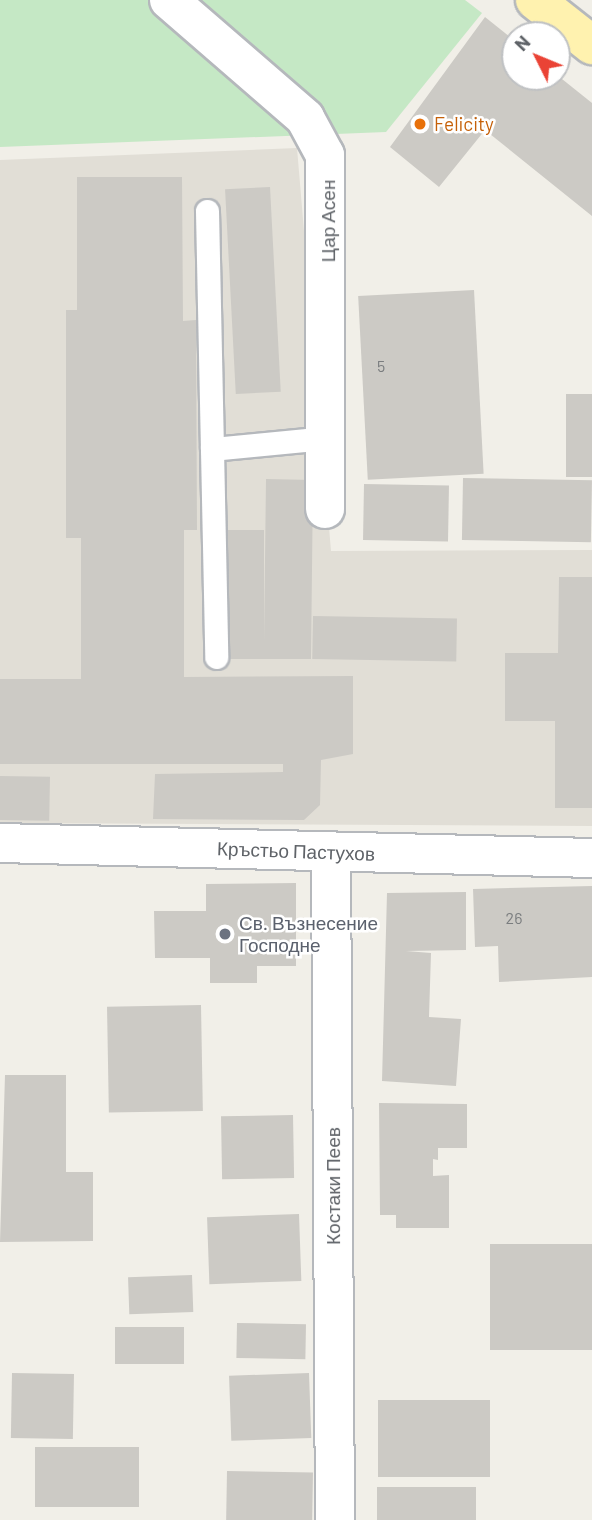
<!DOCTYPE html>
<meta charset="utf-8">
<style>
body{margin:0}
#map{position:relative;width:592px;height:1520px;overflow:hidden;background:#f1efe8;font-family:Barlow,sans-serif}
div>[style]{position:absolute}
.education>*{inset:0;background:#e1ded6}
.green>*{inset:0;background:#c5e8c5}
.building>*{inset:0;background:#cccac5;transform-origin:0 0}
.roads{filter:drop-shadow(2px 0 #b5b8bc) drop-shadow(-2px 0 #b5b8bc) drop-shadow(0 2px #b5b8bc) drop-shadow(0 -2px #b5b8bc)}
.lane>*{height:23px;margin:-11.5px;padding:0 11.5px;transform-origin:11.5px;border-radius:11.5px;background:#fff}
.street>*{height:38px;margin:-19px;padding:0 19px;transform-origin:19px;border-radius:19px;background:#fff}
.primary>*{height:38px;margin:-19px;padding:0 19px;transform-origin:19px;border-radius:19px;background:#fff2af}
.dots>*{width:19px;height:19px;translate:-50% -50%;box-sizing:border-box;border:4px solid #fff;border-radius:50%}
span{translate:-50% -50%;white-space:nowrap;text-align:center;line-height:1.15;-webkit-text-stroke:5px #fff;paint-order:stroke}
.number-label{font-size:16px;color:#7a7d7f}
.number-label span{-webkit-text-stroke-width:0}
.food-label{font-size:19px;color:#c56008}
.left{translate:0 -50%;text-align:left}
.street-label{font-size:19px;color:#5f6368}
.worship-label{font-size:19px;color:#5b616d}
.north{position:absolute;left:501px;top:21px;width:70px;height:70px;box-sizing:border-box;background:#fff;border:2px solid #bfc1c3;border-radius:50%;rotate:313deg;font-size:19px;font-weight:700;line-height:28px;text-align:center;color:#5f6368}
.north::after{content:'';display:block;margin:auto;width:24px;height:32px;background:#ea4335;clip-path:polygon(50% 0,100% 100%,50% 72%,0 100%)}
</style>
<div id="map">
<div class="education">
<div style="clip-path:polygon(297px 148px,331px 551px,592px 550px,592px 826px,0 823px,0 160px)"></div>
</div>
<div class="green">
<div style="clip-path:polygon(0 0,465px 0,482px 13px,386px 132px,0 147px)"></div>
</div>
<div class="building">
<div style="clip-path:polygon(485px 17px,515px 41px,515px 77px,557px 75px,592px 103px,592px 216px,485px 130px,439px 187px,390px 147px)"></div>
<div style="clip-path:polygon(77px 177px,182px 177px,183px 321px,196px 320px,197px 530px,184px 530px,184px 677px,353px 676px,353px 754px,321px 760px,320px 805px,304px 820px,153px 819px,155px 774px,283px 772px,283px 764px,0 764px,0 679px,81px 679px,81px 538px,66px 538px,66px 310px,77px 310px)"></div>
<div style="left:270px;top:187px;width:205px;height:45px;rotate:87deg"></div>
<div style="left:474px;top:290px;width:184px;height:116px;rotate:87deg"></div>
<div style="left:592px;top:394px;width:83px;height:26px;rotate:90deg"></div>
<div style="left:463px;top:478px;width:129px;height:62px;rotate:1deg"></div>
<div style="clip-path:polygon(266px 479px,313px 480px,311px 659px,221px 659px,222px 530px,264px 530px,264px 642px)"></div>
<div style="left:364px;top:484px;width:85px;height:56px;rotate:1deg"></div>
<div style="clip-path:polygon(559px 577px,592px 577px,592px 808px,555px 808px,555px 721px,505px 721px,505px 653px,558px 653px)"></div>
<div style="left:313px;top:616px;width:144px;height:43px;rotate:1deg"></div>
<div style="left:0;top:776px;width:50px;height:44px;rotate:1deg"></div>
<div style="clip-path:polygon(296px 883px,296px 966px,257px 966px,257px 983px,210px 983px,210px 958px,155px 958px,154px 911px,206px 911px,206px 884px)"></div>
<div style="clip-path:polygon(592px 886px,592px 977px,499px 982px,498px 946px,475px 947px,473px 889px)"></div>
<div style="clip-path:polygon(466px 892px,466px 950px,406px 951px,431px 953px,429px 1017px,461px 1019px,456px 1086px,382px 1081px,387px 893px)"></div>
<div style="left:201px;top:1005px;width:106px;height:94px;rotate:89deg"></div>
<div style="clip-path:polygon(5px 1075px,66px 1075px,66px 1172px,93px 1172px,93px 1241px,0 1242px)"></div>
<div style="clip-path:polygon(379px 1103px,467px 1104px,467px 1148px,438px 1148px,438px 1160px,433px 1159px,433px 1176px,449px 1175px,449px 1228px,396px 1228px,396px 1215px,380px 1215px)"></div>
<div style="left:293px;top:1115px;width:63px;height:72px;rotate:89deg"></div>
<div style="left:299px;top:1214px;width:67px;height:92px;rotate:88deg"></div>
<div style="left:592px;top:1244px;width:106px;height:102px;rotate:90deg"></div>
<div style="left:192px;top:1275px;width:37px;height:64px;rotate:88deg"></div>
<div style="left:237px;top:1323px;width:69px;height:35px;rotate:1deg"></div>
<div style="left:184px;top:1327px;width:37px;height:69px;rotate:90deg"></div>
<div style="left:12px;top:1373px;width:62px;height:65px;rotate:1deg"></div>
<div style="left:309px;top:1373px;width:65px;height:80px;rotate:88deg"></div>
<div style="left:378px;top:1400px;width:112px;height:77px"></div>
<div style="left:139px;top:1447px;width:60px;height:104px;rotate:90deg"></div>
<div style="left:227px;top:1471px;width:86px;height:49px;rotate:1deg"></div>
<div style="left:476px;top:1487px;width:33px;height:99px;rotate:90deg"></div>
</div>
<div class="roads">
<div class="lane">
<div style="left:207px;top:211px;width:446px;rotate:88.8deg"></div>
<div style="left:212px;top:449px;width:115px;rotate:-5.5deg"></div>
</div>
<div class="street">
<div style="left:169px;top:0;width:180px;rotate:40.9deg"></div>
<div style="left:305px;top:118px;width:42px;rotate:61.6deg"></div>
<div style="left:325px;top:155px;width:354px;rotate:90deg"></div>
<div style="left:0;top:843px;width:592px;rotate:1.45deg"></div>
<div style="left:331px;top:853px;width:667px;rotate:89.66deg"></div>
</div>
<div class="primary">
<div style="left:535px;top:0;width:73px;rotate:38.3deg"></div>
</div>
</div>
<div class="dots">
<div style="left:420px;top:124px;background:#e8710a"></div>
<div style="left:225px;top:934px;background:#6b7280"></div>
</div>
<div class="number-label">
<span style="left:381px;top:366px">5</span>
<span style="left:514px;top:918px">26</span>
</div>
<div class="food-label">
<span class="left" style="left:434px;top:124px">Felicity</span>
</div>
<div class="street-label">
<span style="left:328px;top:221px;rotate:-90deg">Цар Асен</span>
<span style="left:296px;top:851px;rotate:2deg">Кръстьо Пастухов</span>
<span style="left:333px;top:1186px;rotate:-90deg">Костаки Пеев</span>
</div>
<div class="worship-label">
<span class="left" style="left:239px;top:934px">Св. Възнесение<br>Господне</span>
</div>
<div class="north">N</div>
</div>
